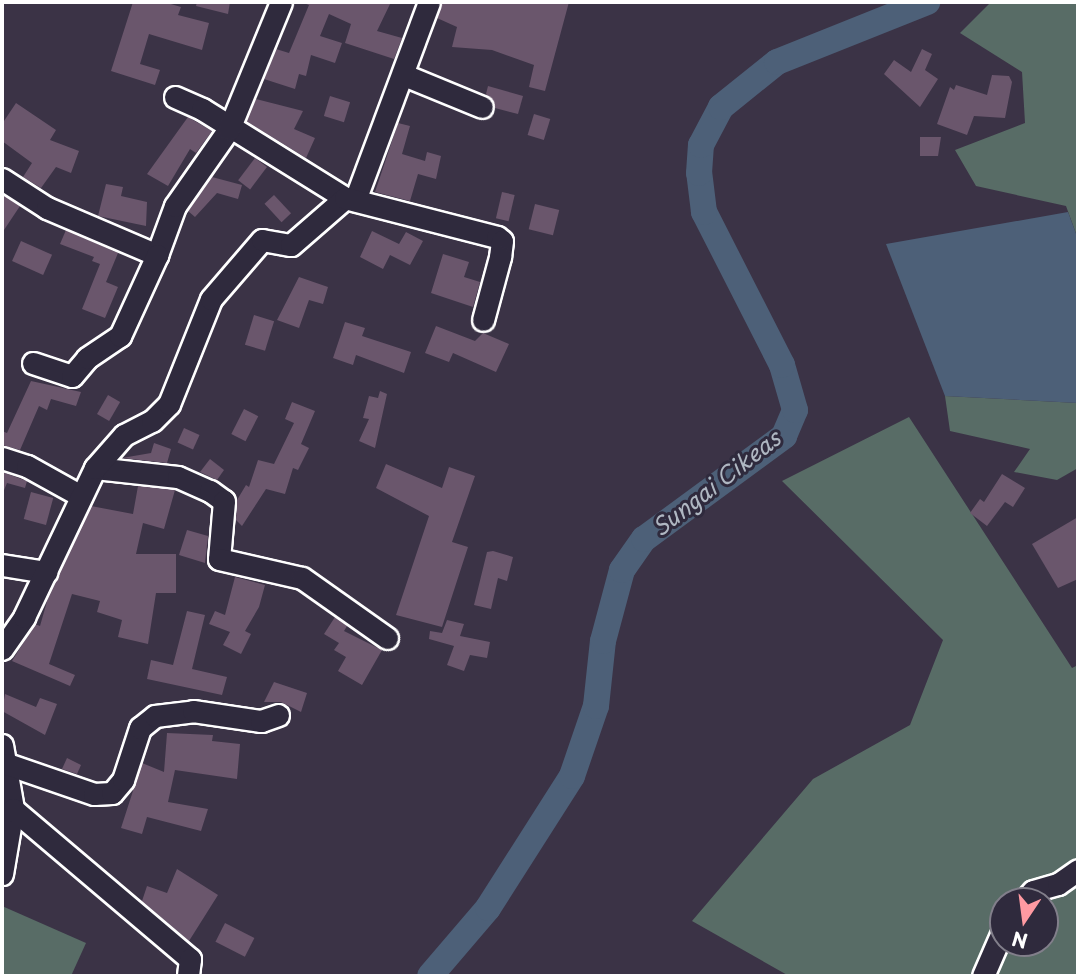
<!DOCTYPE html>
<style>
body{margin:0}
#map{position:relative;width:1080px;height:978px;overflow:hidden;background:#3b3346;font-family:"Playpen Sans",sans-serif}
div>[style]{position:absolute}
.green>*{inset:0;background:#586c66}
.water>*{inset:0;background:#4d6078}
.river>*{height:26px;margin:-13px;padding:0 13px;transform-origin:13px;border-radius:13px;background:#4d6078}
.building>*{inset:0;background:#6a566c;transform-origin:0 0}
.roads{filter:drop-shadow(2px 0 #fff) drop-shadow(-2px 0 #fff) drop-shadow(0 2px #fff) drop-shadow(0 -2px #fff)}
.minor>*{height:21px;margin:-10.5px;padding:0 10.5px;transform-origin:10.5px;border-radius:10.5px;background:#2f2a3d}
span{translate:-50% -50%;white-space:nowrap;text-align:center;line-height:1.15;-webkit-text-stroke:6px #2f2a3d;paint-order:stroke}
.water-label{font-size:23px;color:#afb7c2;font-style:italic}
.frame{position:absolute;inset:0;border:4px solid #fff;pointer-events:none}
.north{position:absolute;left:989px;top:887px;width:70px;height:70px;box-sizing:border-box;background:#2f2a3d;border:2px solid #827f8b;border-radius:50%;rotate:193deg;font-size:19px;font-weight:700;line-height:28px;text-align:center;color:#fff}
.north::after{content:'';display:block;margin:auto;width:24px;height:32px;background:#ff9aa2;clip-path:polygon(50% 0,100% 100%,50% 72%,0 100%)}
</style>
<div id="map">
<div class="green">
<div style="clip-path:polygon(991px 2px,1078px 2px,1078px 239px,1066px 206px,976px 186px,955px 150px,1025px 123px,1022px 72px,960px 33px)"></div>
<div style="clip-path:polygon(945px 396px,1078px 403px,1078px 468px,1057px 480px,1014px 472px,1030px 449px,950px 431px)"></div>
<div style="clip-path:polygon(evenodd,909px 417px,1072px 668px,1078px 665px,1078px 976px,789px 976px,692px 921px,813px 779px,910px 725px,943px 640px,782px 481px,909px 417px,1003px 901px,1045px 901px,1045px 943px,1003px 943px,1003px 901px)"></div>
<div style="clip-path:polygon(2px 906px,86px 943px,71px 976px,2px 976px)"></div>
</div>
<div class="water">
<div style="clip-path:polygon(1068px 212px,1078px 239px,1078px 403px,945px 396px,886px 244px)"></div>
</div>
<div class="river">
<div style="left:430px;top:976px;width:89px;rotate:-49.5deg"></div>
<div style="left:488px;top:908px;width:156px;rotate:-57.5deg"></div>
<div style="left:572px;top:776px;width:74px;rotate:-71.1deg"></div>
<div style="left:596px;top:706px;width:65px;rotate:-83.9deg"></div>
<div style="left:603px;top:641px;width:73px;rotate:-75deg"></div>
<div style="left:622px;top:570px;width:38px;rotate:-55deg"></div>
<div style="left:644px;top:539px;width:174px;rotate:-36.3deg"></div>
<div style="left:784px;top:436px;width:28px;rotate:-67deg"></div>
<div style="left:795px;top:410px;width:47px;rotate:-106.1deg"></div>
<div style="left:782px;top:365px;width:172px;rotate:-117deg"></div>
<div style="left:704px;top:212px;width:39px;rotate:-97deg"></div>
<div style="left:699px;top:173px;width:28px;rotate:-86deg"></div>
<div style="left:701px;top:145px;width:43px;rotate:-62.2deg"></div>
<div style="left:721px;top:107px;width:72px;rotate:-38.8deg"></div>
<div style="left:777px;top:62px;width:162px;rotate:-21.8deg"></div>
</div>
<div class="building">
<div style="clip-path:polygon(133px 2px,164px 2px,181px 7px,178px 15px,209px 23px,202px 50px,149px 34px,140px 64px,160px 70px,155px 85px,111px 71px)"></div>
<div style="clip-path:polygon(197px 2px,230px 2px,228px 14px,196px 6px)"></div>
<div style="clip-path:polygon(301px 2px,391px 2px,377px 31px,402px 38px,394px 59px,345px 43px,351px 24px,329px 14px,320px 36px,342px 43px,335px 63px,311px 55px,306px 76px,299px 74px,295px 89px,264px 79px,276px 49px,289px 53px,309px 5px)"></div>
<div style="clip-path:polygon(442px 2px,569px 2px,545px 91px,529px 87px,534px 65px,492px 50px,452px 47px,457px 27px,437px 18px)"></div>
<div style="clip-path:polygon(922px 49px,932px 54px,925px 70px,938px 79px,920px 107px,884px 74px,894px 60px,911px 72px)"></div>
<div style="clip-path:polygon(992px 75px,1009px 76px,1012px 82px,1005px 118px,974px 116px,967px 135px,937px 124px,950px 87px,954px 90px,956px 85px,987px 95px)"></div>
<div style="clip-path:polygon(488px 86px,523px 96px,518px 114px,495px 108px,486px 94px)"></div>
<div style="left:330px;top:96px;width:21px;height:21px;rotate:17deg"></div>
<div style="clip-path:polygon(256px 99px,303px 111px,294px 129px,315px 138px,306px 158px,246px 121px)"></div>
<div style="clip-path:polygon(16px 103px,56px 130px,50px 140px,79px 151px,71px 173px,56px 167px,41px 188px,23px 177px,32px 163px,2px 141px,2px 124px)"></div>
<div style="left:534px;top:114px;width:17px;height:22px;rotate:17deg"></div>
<div style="clip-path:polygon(188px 117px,212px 131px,196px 153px,190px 149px,168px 186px,147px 174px)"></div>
<div style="clip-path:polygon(398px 123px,410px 126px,402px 154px,425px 161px,427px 152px,441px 156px,436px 179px,418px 174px,410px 201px,375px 192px)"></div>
<div style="clip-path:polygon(920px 137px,941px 137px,938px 156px,920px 156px)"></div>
<div style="left:255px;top:158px;width:15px;height:28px;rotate:37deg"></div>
<div style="clip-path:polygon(212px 177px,242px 185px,238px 199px,217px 193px,195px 217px,188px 211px)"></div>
<div style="clip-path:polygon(106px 184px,123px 187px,121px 196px,147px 202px,146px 226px,98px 216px)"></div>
<div style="left:502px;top:192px;width:13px;height:27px;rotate:13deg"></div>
<div style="clip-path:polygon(2px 194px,20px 206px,2px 233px)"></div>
<div style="left:274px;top:195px;width:25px;height:13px;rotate:47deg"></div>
<div style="left:535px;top:204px;width:25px;height:26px;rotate:14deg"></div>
<div style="clip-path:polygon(66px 230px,118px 253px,106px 282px,118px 287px,105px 318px,82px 309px,100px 264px,92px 261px,94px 257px,60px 244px)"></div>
<div style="clip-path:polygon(372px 231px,399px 244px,406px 232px,423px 241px,410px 265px,390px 255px,383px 269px,360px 257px)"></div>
<div style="left:21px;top:241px;width:34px;height:22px;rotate:24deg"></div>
<div style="clip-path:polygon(443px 254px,469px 262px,464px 277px,480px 282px,473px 307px,431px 293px)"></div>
<div style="clip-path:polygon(299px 277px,328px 287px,323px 304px,309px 300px,299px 328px,277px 320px)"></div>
<div style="left:254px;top:315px;width:21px;height:31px;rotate:17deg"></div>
<div style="clip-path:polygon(345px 322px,365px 328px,362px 336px,411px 352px,404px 373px,356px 355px,353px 365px,333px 358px)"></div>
<div style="clip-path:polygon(436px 326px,475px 341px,483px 333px,509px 344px,496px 372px,453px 353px,449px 362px,425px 353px)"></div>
<div style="clip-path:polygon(31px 381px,81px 392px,76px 406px,51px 399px,47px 410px,39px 406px,20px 450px,2px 445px,2px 431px,7px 433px)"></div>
<div style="clip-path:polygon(380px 391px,387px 394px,375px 448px,359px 441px,369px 419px,363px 418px,369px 396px,378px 398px)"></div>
<div style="left:108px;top:395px;width:14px;height:22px;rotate:30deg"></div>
<div style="clip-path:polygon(292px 402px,315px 411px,301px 444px,309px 448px,298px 470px,293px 468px,285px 494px,266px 489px,242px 526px,236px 520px,237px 500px,246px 485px,249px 487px,258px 460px,274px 464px,294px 423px,285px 419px)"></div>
<div style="left:244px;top:409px;width:16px;height:28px;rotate:27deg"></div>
<div style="left:184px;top:428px;width:17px;height:16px;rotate:24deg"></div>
<div style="clip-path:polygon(154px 443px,171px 449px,167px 463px,122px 458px,151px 453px)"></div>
<div style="clip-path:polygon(210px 459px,224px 470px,217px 480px,200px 472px)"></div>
<div style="clip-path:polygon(386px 464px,442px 488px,449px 467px,475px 476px,452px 542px,468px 547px,442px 627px,396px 615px,429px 516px,376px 488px)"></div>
<div style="clip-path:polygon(2px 472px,27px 481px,25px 488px,7px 483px,2px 495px)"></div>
<div style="clip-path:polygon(1002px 474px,1025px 488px,1013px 507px,1005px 502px,987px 526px,970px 513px,980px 499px,984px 502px)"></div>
<div style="clip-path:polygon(138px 486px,175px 490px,164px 529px,143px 523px,136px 554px,176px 554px,176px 593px,156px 593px,148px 644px,118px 637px,122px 620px,97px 612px,100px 601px,72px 594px,49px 664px,75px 675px,70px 686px,12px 661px,35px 624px,40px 626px,48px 598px,91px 506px,133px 514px)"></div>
<div style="left:31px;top:492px;width:23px;height:28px;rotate:15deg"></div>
<div style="clip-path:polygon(1078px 517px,1078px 579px,1058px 588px,1032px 544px)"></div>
<div style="clip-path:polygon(187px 530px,208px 536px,205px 563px,179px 555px)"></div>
<div style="clip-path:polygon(493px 551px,513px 557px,507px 581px,498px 578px,491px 609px,474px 605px,487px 552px)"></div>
<div style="clip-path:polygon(235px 577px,265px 585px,259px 607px,245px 631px,251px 634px,241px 654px,223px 645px,230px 632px,209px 624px,215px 611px,225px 615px)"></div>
<div style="clip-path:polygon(187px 611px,205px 615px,192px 669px,227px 677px,222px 695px,147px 679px,151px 660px,173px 665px)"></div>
<div style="clip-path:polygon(335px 617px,347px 626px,344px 631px,382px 650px,362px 685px,338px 671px,346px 657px,334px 650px,339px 643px,324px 634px)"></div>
<div style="clip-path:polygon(447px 620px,464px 624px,460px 636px,490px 642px,487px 658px,470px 655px,464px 671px,447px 665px,454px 646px,429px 639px,430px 631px,442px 633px)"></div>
<div style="clip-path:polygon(274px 682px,307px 693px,301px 712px,281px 702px,264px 702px)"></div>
<div style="clip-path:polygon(5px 694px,36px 707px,40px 698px,57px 704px,45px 735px,2px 711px)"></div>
<div style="clip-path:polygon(167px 733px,213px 735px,212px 741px,240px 744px,237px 779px,175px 770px,168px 802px,208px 809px,201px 831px,147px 817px,142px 834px,121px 828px,142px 763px,164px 772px)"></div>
<div style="clip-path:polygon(67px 758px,81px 765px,77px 774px,62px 769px)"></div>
<div style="clip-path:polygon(177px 869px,218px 895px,189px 941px,142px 901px,147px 886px,167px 893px)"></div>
<div style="left:225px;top:923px;width:33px;height:21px;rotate:27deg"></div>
</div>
<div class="roads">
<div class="minor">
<div style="left:404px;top:75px;width:84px;rotate:22.3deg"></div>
<div style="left:175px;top:97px;width:30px;rotate:24deg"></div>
<div style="left:202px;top:109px;width:168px;rotate:31.9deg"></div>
<div style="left:2px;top:179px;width:54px;rotate:32.8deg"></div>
<div style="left:47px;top:208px;width:120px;rotate:23.1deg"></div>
<div style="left:157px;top:255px;width:52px;rotate:-69.8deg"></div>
<div style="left:175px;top:206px;width:94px;rotate:-55deg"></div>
<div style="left:229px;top:129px;width:137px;rotate:-67.7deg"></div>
<div style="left:355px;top:200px;width:211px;rotate:-69.5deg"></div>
<div style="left:33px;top:363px;width:41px;rotate:18.4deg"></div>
<div style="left:72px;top:376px;width:23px;rotate:-50deg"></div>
<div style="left:87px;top:358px;width:40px;rotate:-34deg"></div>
<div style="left:120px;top:336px;width:89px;rotate:-65.4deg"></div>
<div style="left:2px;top:458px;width:26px;rotate:18deg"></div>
<div style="left:27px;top:466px;width:60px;rotate:29.1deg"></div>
<div style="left:95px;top:468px;width:83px;rotate:6.2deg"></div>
<div style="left:178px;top:477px;width:35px;rotate:24deg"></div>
<div style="left:210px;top:491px;width:17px;rotate:36deg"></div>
<div style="left:224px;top:501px;width:58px;rotate:94.9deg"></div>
<div style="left:219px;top:559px;width:85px;rotate:12.9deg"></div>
<div style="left:302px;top:578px;width:104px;rotate:35.2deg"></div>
<div style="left:2px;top:565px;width:45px;rotate:9deg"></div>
<div style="left:2px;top:649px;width:39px;rotate:-55deg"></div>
<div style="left:24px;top:617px;width:165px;rotate:-64.5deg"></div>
<div style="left:95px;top:468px;width:44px;rotate:-48.7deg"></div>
<div style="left:124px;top:435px;width:31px;rotate:-27deg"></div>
<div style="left:152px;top:421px;width:24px;rotate:-45deg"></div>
<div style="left:169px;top:404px;width:113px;rotate:-68.2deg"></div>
<div style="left:211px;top:299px;width:78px;rotate:-49.2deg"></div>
<div style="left:262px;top:240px;width:29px;rotate:10deg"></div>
<div style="left:291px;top:245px;width:72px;rotate:-41deg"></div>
<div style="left:345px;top:198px;width:157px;rotate:14.4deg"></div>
<div style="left:497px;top:237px;width:6px;rotate:39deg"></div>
<div style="left:502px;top:241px;width:16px;rotate:97deg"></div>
<div style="left:500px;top:257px;width:65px;rotate:105.1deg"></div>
<div style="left:2px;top:745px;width:65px;rotate:80.2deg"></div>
<div style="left:13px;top:809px;width:66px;rotate:99.6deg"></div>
<div style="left:7px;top:764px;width:92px;rotate:19deg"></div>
<div style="left:94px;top:794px;width:18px;rotate:-3deg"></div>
<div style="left:112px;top:793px;width:17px;rotate:-50deg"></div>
<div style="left:123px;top:780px;width:55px;rotate:-71.9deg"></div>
<div style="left:140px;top:728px;width:19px;rotate:-39deg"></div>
<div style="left:155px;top:716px;width:38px;rotate:-7deg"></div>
<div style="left:193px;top:711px;width:69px;rotate:8.4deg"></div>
<div style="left:261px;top:721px;width:18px;rotate:-19deg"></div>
<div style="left:13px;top:809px;width:232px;rotate:40.3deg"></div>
<div style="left:190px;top:959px;width:17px;rotate:97deg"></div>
<div style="left:1024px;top:901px;width:13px;rotate:-48deg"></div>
<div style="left:1033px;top:891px;width:26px;rotate:-16deg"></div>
<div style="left:1058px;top:884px;width:24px;rotate:-35deg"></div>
<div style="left:983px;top:976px;width:50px;rotate:-66.5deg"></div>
</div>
</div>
<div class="water-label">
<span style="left:716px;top:483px;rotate:-38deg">Sungai Cikeas</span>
</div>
<div class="frame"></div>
<div class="north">N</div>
</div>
